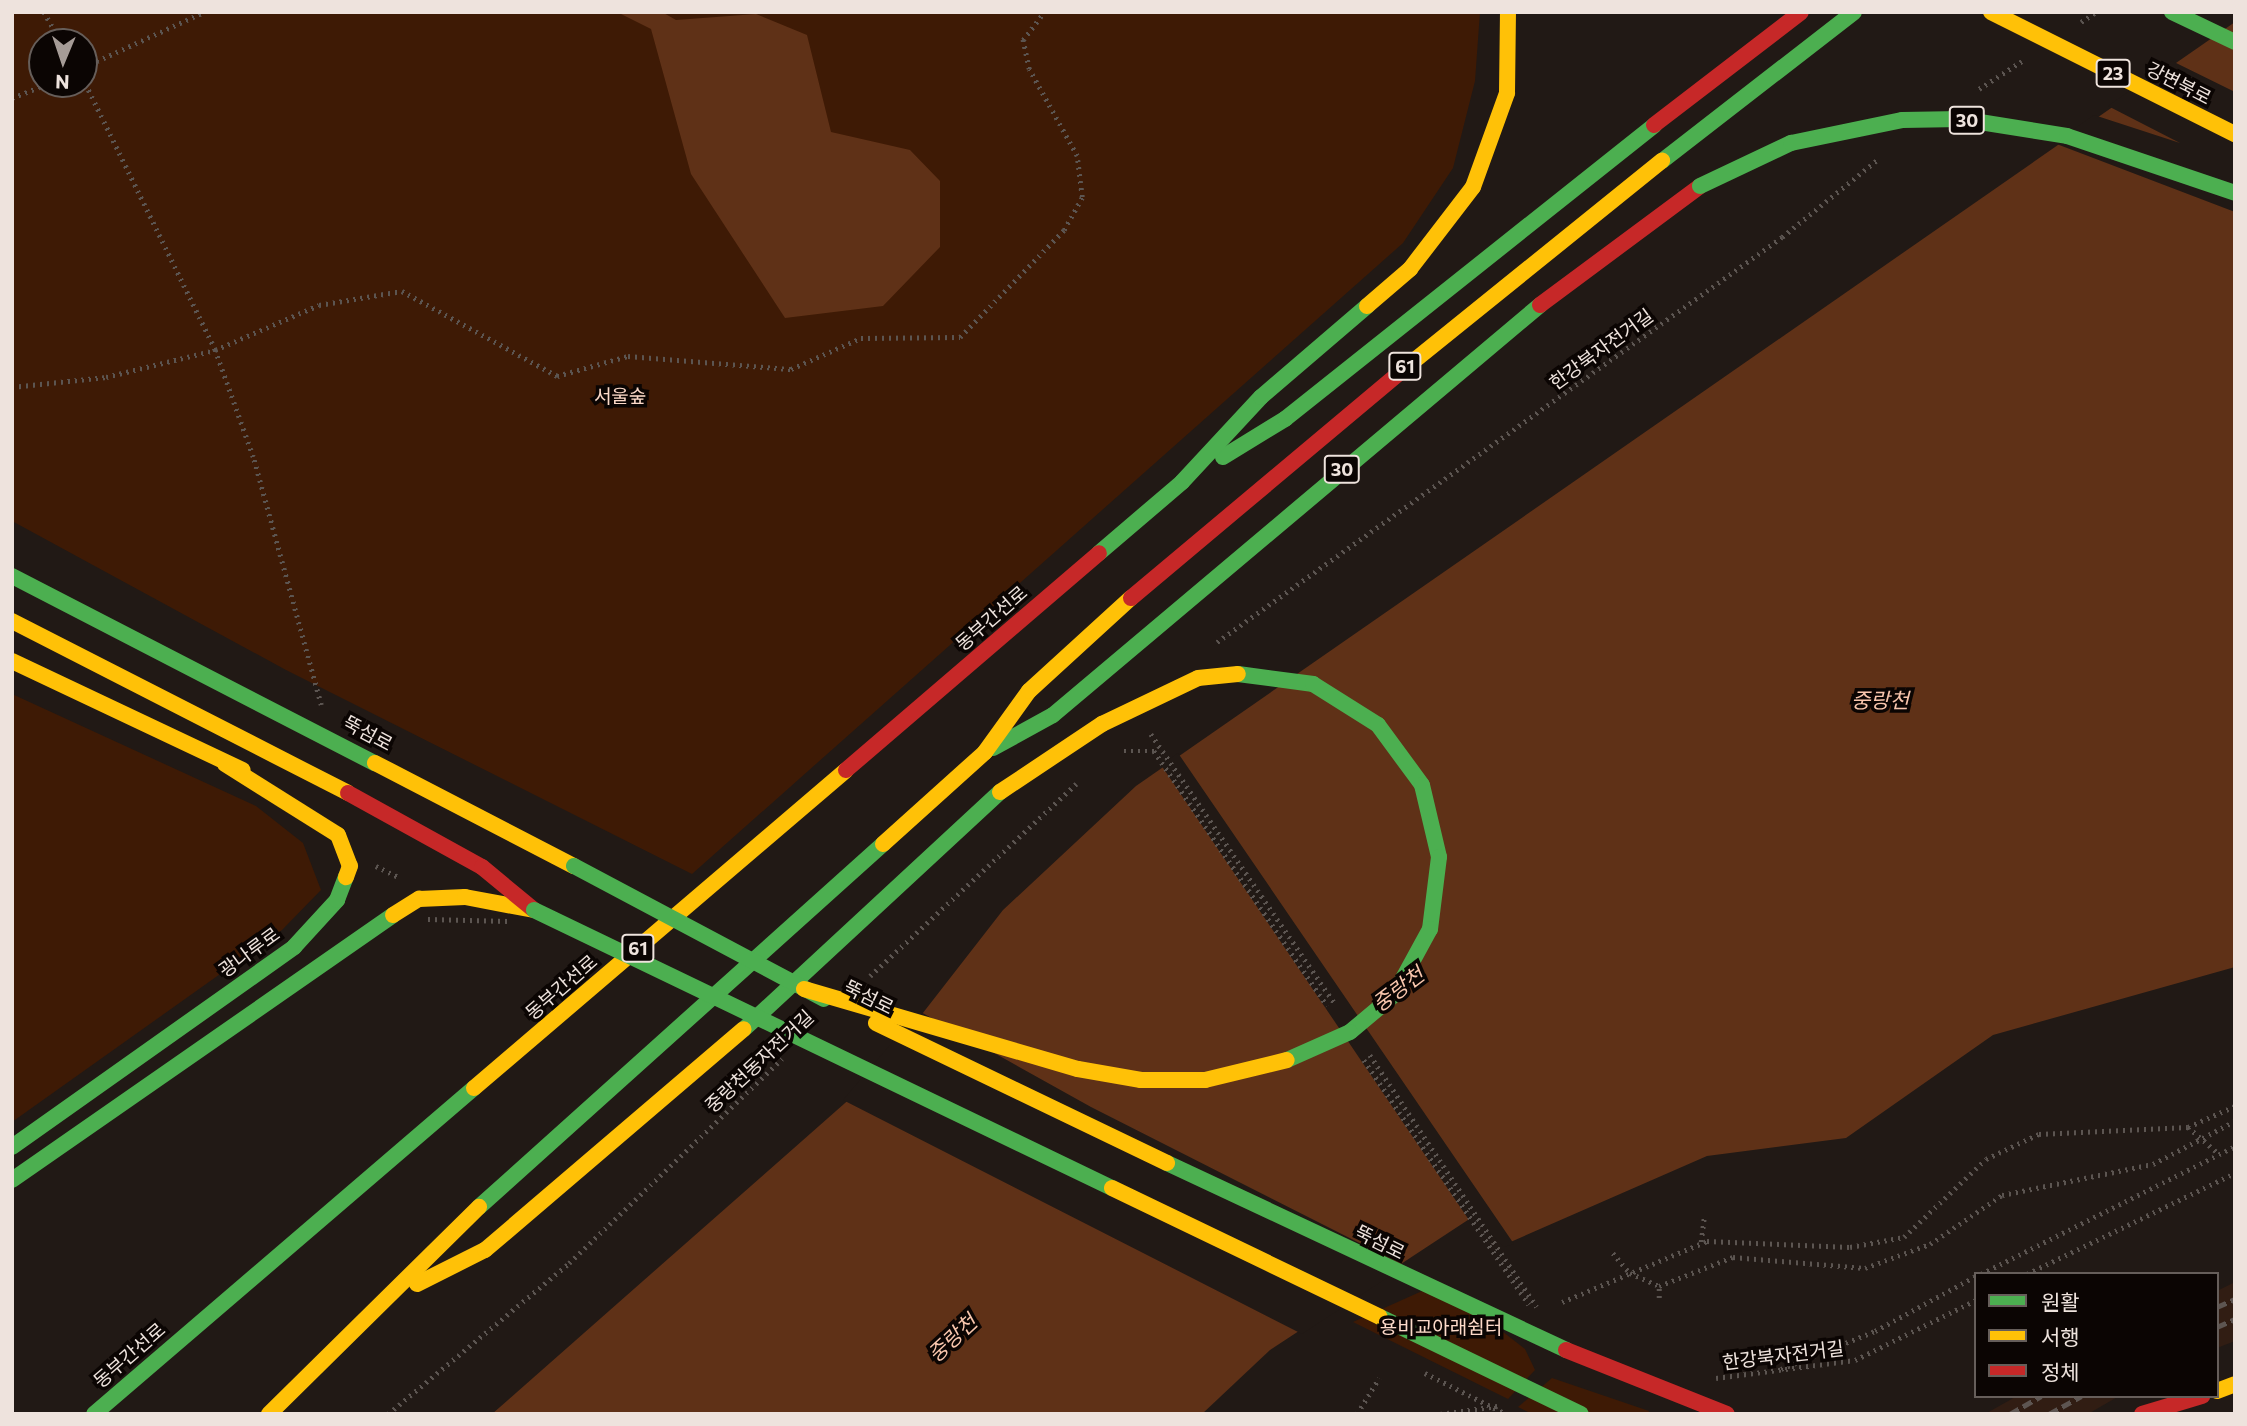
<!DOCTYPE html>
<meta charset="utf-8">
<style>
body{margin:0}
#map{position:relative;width:2247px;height:1426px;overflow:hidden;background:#211915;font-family:Commissioner,"Noto Sans KR",sans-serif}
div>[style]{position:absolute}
.built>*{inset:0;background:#311d13}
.green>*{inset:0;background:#3e1a05}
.water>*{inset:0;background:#5f3117}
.pier>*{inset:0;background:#211915}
.path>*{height:4.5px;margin-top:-2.25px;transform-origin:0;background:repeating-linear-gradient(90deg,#5c5551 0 2px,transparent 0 7px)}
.fast>*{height:16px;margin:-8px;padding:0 8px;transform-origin:8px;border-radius:8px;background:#4caf50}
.slow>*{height:16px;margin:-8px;padding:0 8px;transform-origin:8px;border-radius:8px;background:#ffc107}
.jam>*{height:16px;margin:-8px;padding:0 8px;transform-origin:8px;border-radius:8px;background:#c62828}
.rail>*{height:5px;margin-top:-2.5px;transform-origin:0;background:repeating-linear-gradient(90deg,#5d5551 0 10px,transparent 0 15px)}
.path-bridge>*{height:4.5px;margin-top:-2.25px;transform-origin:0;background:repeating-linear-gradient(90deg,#5c5551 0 2px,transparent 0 7px)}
.fast-bridge>*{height:16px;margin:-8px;padding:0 8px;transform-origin:8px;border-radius:8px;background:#4caf50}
.slow-bridge>*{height:16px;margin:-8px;padding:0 8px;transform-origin:8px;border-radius:8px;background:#ffc107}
.jam-bridge>*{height:16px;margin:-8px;padding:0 8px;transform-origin:8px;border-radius:8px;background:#c62828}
span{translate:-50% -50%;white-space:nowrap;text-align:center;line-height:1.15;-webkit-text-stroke:7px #0b0503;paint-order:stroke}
.shield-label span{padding:2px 5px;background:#0b0503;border:2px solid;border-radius:5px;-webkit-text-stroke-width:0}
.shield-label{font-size:18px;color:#eee3dd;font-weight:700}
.street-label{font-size:19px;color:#eee3dd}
.park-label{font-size:19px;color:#fddac9}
.water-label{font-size:21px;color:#f9c6ad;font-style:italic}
.frame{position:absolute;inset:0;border:14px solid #eee3dd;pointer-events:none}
.legend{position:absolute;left:1974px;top:1272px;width:245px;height:126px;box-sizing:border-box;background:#0b0503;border:2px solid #665e5a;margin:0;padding:9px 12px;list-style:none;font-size:21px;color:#eee3dd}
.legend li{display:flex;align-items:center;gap:14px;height:35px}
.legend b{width:35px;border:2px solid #665e5a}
.north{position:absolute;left:28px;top:28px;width:70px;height:70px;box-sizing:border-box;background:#0b0503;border:2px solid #665e5a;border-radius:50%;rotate:182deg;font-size:19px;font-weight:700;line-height:28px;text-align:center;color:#eee3dd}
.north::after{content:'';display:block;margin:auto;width:24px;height:32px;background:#a69c97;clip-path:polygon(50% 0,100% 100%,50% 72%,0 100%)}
</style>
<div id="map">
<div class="built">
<div style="clip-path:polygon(2235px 1282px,2235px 1341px,2217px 1348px,2217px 1291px)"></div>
<div style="clip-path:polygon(2017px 1396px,2119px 1396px,2088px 1414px,1985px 1414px)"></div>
</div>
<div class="green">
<div style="clip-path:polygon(evenodd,12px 12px,1480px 12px,1475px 81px,1453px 168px,1403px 243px,692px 874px,286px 670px,12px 521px,12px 12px,42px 42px,84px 42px,84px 84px,42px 84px,42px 42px)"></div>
<div style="clip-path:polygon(12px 694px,256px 806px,303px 843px,321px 890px,282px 930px,12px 1122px)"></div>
<div style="clip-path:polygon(1440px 1283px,1525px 1349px,1535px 1370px,1508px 1399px,1353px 1322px)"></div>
<div style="clip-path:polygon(1552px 1378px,1649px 1411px,1648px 1414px,1532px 1414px,1518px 1407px)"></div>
</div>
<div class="water">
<div style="clip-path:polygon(617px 12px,662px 12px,676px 20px,756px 14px,807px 35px,831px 132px,910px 150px,940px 181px,940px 247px,883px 306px,785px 318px,691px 174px,651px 29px)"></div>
<div style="clip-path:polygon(2235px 22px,2235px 967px,1993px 1035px,1846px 1138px,1707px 1156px,1506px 1244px,1477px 1214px,1270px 1350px,1202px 1414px,492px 1414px,870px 1081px,1003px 910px,1136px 786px)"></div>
</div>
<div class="pier">
<div style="clip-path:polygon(2172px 61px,2235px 92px,2235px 212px,2054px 143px,2094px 115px,2180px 143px,2108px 106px)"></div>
<div style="clip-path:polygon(1178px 753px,1514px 1244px,1504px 1247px,1477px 1219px,1471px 1223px,1161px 765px)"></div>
<div style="clip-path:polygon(919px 1011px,1091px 1107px,1405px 1266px,1302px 1334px,843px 1100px)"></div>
</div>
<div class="path">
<div style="left:44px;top:12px;width:34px;rotate:60deg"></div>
<div style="left:2081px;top:22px;width:18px;rotate:-34deg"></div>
<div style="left:84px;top:67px;width:132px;rotate:-24.6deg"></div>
<div style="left:1979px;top:89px;width:51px;rotate:-33.1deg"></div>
<div style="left:12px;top:98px;width:37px;rotate:-22deg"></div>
<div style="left:12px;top:387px;width:95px;rotate:-6.1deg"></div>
<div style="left:106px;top:377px;width:112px;rotate:-13.9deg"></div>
<div style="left:215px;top:350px;width:298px;rotate:-116deg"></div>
<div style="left:1217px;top:642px;width:695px;rotate:-35.63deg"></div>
<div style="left:1782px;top:237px;width:122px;rotate:-39deg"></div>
<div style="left:321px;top:705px;width:257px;rotate:-105.3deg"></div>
<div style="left:253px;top:457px;width:114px;rotate:-109.6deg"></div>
<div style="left:215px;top:350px;width:113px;rotate:-23.4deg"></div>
<div style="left:319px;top:305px;width:84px;rotate:-9.6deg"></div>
<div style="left:402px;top:291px;width:177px;rotate:28.7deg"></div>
<div style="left:557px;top:376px;width:74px;rotate:-15.7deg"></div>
<div style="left:628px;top:356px;width:164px;rotate:4.6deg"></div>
<div style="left:791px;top:369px;width:77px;rotate:-23.9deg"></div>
<div style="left:861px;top:338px;width:99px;rotate:-0.6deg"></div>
<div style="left:960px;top:337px;width:149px;rotate:-45.8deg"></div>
<div style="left:1064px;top:230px;width:38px;rotate:-61deg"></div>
<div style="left:1082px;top:197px;width:41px;rotate:-97deg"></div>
<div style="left:1077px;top:156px;width:99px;rotate:-118.9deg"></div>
<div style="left:1029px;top:69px;width:30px;rotate:-102deg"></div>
<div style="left:1023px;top:40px;width:35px;rotate:-53deg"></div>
<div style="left:1151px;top:734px;width:328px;rotate:55.7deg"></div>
<div style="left:1124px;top:751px;width:30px"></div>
<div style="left:1154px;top:751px;width:308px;rotate:55.8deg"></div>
<div style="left:376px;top:866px;width:25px;rotate:26deg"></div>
<div style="left:870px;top:976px;width:282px;rotate:-43deg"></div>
<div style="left:1370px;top:1055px;width:302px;rotate:56.5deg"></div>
<div style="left:1364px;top:1060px;width:295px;rotate:56deg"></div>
<div style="left:2188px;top:1127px;width:38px;rotate:41deg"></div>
<div style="left:1701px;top:1242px;width:26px;rotate:-83deg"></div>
<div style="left:1613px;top:1253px;width:26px;rotate:50deg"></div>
<div style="left:1630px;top:1273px;width:32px;rotate:24deg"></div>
<div style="left:1659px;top:1286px;width:79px;rotate:-21.4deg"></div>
<div style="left:1733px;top:1257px;width:132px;rotate:4.8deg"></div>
<div style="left:1865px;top:1268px;width:69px;rotate:-20.3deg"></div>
<div style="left:1930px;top:1244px;width:87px;rotate:-34.2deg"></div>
<div style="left:2002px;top:1195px;width:154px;rotate:-11.6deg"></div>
<div style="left:2153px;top:1164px;width:93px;rotate:-27.7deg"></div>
<div style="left:1981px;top:1274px;width:284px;rotate:-26.7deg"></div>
<div style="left:2027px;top:1274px;width:231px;rotate:-25.9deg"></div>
<div style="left:1659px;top:1298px;width:12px;rotate:-90deg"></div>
<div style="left:1562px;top:1302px;width:157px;rotate:-22.8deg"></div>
<div style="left:1707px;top:1241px;width:143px;rotate:2.4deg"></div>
<div style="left:1850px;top:1247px;width:55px;rotate:-10.5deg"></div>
<div style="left:1904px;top:1237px;width:113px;rotate:-43.6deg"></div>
<div style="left:1986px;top:1159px;width:59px;rotate:-25.3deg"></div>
<div style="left:2039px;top:1134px;width:149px;rotate:-2.7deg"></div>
<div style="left:2188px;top:1127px;width:51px;rotate:-24.1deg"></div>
<div style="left:1781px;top:1369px;width:101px;rotate:-22deg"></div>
<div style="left:1875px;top:1331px;width:115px;rotate:-28.6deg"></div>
<div style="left:1716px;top:1378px;width:140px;rotate:-7.4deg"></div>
<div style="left:1855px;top:1360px;width:135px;rotate:-26.4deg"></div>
<div style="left:388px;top:1414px;width:236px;rotate:-39.8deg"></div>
<div style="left:569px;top:1263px;width:295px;rotate:-43.8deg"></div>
<div style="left:1357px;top:1414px;width:42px;rotate:-58.6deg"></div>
<div style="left:1440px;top:1414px;width:58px;rotate:-8deg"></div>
</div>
<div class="fast">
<div style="left:2172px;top:12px;width:70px;rotate:25.5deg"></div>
<div style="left:1662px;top:161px;width:243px;rotate:-37.8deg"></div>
<div style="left:1223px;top:457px;width:73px;rotate:-31.5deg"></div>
<div style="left:1285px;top:419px;width:472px;rotate:-38.5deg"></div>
<div style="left:1099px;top:553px;width:109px;rotate:-40.5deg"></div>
<div style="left:1182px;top:482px;width:116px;rotate:-47.1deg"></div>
<div style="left:1261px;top:397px;width:140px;rotate:-40.6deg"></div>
<div style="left:12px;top:576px;width:408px;rotate:27.3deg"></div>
<div style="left:993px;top:748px;width:68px;rotate:-28.8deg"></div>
<div style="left:1053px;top:715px;width:637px;rotate:-40.09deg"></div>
<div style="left:744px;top:1029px;width:349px;rotate:-42.8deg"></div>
<div style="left:12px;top:1147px;width:346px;rotate:-35.3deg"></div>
<div style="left:294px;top:947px;width:64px;rotate:-47.5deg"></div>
<div style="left:337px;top:900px;width:25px;rotate:-69deg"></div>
<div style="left:12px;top:1180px;width:464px;rotate:-34.8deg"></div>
<div style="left:479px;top:1207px;width:543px;rotate:-41.94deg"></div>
<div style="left:94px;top:1414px;width:501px;rotate:-40.63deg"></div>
</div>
<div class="slow">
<div style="left:1367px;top:306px;width:57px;rotate:-40.7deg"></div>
<div style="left:1410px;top:269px;width:103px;rotate:-52.5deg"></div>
<div style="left:1473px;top:187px;width:100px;rotate:-70.1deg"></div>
<div style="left:1507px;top:93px;width:81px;rotate:-89.3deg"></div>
<div style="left:1410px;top:364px;width:324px;rotate:-38.9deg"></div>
<div style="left:12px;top:621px;width:377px;rotate:27.1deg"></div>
<div style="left:12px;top:661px;width:255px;rotate:25.3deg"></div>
<div style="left:375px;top:763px;width:224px;rotate:27.4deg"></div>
<div style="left:225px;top:764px;width:133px;rotate:32.1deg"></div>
<div style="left:338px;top:835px;width:33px;rotate:69deg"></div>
<div style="left:350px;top:866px;width:12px;rotate:110deg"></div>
<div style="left:883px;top:844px;width:137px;rotate:-42deg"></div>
<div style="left:985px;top:752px;width:75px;rotate:-54.2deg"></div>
<div style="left:1029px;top:691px;width:138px;rotate:-42.4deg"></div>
<div style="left:393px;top:915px;width:31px;rotate:-32deg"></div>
<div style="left:419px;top:899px;width:46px;rotate:-2.5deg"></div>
<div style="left:465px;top:897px;width:70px;rotate:10.7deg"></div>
<div style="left:474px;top:1088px;width:489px;rotate:-40.5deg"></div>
<div style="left:417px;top:1284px;width:76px;rotate:-26.6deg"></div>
<div style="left:485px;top:1250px;width:340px;rotate:-40.5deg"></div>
<div style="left:2217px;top:1391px;width:19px;rotate:-21deg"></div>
<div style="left:269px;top:1414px;width:295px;rotate:-44.6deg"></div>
</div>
<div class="jam">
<div style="left:1654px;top:125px;width:185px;rotate:-37.5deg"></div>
<div style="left:1540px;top:305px;width:199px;rotate:-36.6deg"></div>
<div style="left:1131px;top:598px;width:364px;rotate:-40deg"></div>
<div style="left:846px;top:770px;width:333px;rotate:-40.6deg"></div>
<div style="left:348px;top:793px;width:153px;rotate:28.9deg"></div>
<div style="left:482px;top:867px;width:67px;rotate:39.6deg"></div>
<div style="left:2142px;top:1414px;width:63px;rotate:-16.7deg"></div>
</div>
<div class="rail">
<div style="left:2217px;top:1307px;width:20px;rotate:-24deg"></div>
<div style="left:2217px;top:1327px;width:20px;rotate:-24deg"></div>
<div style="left:2010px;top:1414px;width:36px;rotate:-30deg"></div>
<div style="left:2049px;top:1414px;width:37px;rotate:-29deg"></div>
</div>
<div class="path-bridge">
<div style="left:428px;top:919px;width:80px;rotate:1.4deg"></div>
<div style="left:1425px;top:1373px;width:91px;rotate:26.8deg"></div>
</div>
<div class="fast-bridge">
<div style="left:1700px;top:186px;width:101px;rotate:-25.3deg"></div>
<div style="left:1791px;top:143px;width:113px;rotate:-11.7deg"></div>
<div style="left:1902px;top:120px;width:59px;rotate:-1deg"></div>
<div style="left:1961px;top:119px;width:107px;rotate:9.1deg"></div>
<div style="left:2067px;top:136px;width:177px;rotate:18.7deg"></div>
<div style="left:1238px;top:674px;width:76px;rotate:7.6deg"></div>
<div style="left:1313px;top:684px;width:77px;rotate:32.2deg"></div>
<div style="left:1378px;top:725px;width:74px;rotate:53.7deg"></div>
<div style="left:1422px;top:785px;width:74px;rotate:76.7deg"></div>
<div style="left:1439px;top:857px;width:73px;rotate:97.1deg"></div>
<div style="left:1430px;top:929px;width:75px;rotate:118.6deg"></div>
<div style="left:1394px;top:995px;width:57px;rotate:139.9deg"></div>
<div style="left:1350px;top:1032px;width:69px;rotate:156deg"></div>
<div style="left:574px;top:866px;width:283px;rotate:28deg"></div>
<div style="left:534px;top:910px;width:641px;rotate:25.69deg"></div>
<div style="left:1167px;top:1163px;width:441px;rotate:25.1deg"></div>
<div style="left:1380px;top:1317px;width:223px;rotate:25.8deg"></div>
</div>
<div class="slow-bridge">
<div style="left:1991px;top:12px;width:273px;rotate:26.6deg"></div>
<div style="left:1000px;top:792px;width:123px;rotate:-33.7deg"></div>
<div style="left:1102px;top:724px;width:106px;rotate:-25.6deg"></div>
<div style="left:1198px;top:678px;width:40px;rotate:-5.7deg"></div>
<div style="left:804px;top:989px;width:285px;rotate:16.3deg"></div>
<div style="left:1078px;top:1069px;width:64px;rotate:9.9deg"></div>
<div style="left:1141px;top:1080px;width:64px"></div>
<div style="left:1205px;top:1080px;width:84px;rotate:-13.7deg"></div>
<div style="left:876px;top:1023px;width:323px;rotate:25.7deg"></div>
<div style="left:1112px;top:1188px;width:297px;rotate:25.7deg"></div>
</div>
<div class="jam-bridge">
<div style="left:1566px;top:1350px;width:173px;rotate:21.7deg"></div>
</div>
<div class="shield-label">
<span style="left:2113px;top:73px">23</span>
<span style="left:1967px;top:120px">30</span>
<span style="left:1405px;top:366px">61</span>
<span style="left:1342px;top:469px">30</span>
<span style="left:638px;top:948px">61</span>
</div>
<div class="street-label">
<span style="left:2179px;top:83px;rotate:27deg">강변북로</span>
<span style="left:1601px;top:349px;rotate:-36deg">한강북자전거길</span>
<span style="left:991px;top:618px;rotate:-41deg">동부간선로</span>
<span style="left:368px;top:733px;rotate:28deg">뚝섬로</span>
<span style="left:249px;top:952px;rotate:-36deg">광나루로</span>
<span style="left:561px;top:987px;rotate:-41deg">동부간선로</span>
<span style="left:869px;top:997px;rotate:26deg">뚝섬로</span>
<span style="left:759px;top:1061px;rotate:-43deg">중랑천동자전거길</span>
<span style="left:1380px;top:1242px;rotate:26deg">뚝섬로</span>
<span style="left:129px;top:1355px;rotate:-41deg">동부간선로</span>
<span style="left:1783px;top:1355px;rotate:-7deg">한강북자전거길</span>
</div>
<div class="park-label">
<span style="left:620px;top:396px">서울숲</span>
<span style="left:1441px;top:1327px">용비교아래쉼터</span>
</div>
<div class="water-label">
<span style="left:1880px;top:700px">중랑천</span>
<span style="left:1398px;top:989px;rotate:-37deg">중랑천</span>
<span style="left:952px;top:1338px;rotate:-43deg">중랑천</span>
</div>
<div class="frame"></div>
<ul class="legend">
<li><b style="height:9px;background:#4caf50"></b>원활</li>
<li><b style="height:9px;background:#ffc107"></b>서행</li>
<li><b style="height:9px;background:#c62828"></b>정체</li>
</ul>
<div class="north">N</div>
</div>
